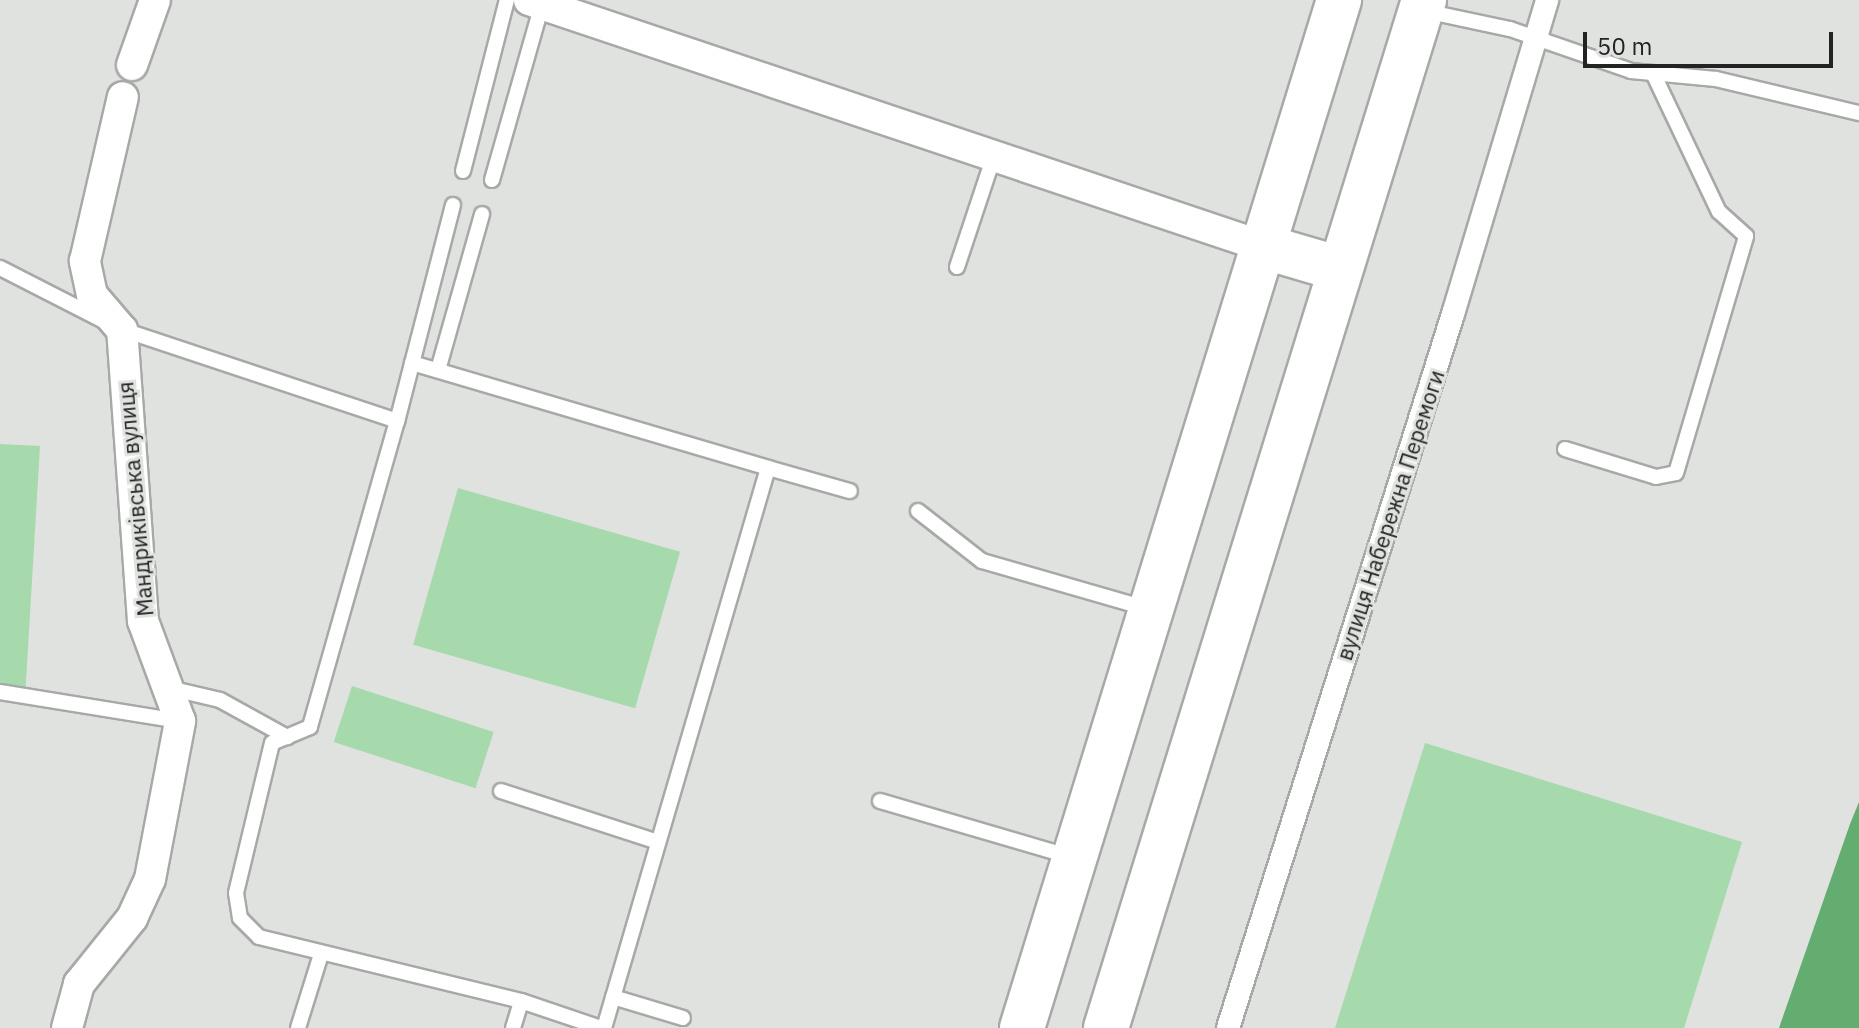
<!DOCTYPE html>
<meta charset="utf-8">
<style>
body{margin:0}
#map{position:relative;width:1859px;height:1028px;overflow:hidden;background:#dfe2df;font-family:"IBM Plex Sans",sans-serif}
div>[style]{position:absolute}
.green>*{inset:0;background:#a6daad;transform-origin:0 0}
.water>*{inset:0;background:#63ad71}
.roads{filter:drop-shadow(2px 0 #a7a9a7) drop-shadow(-2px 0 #a7a9a7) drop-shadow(0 2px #a7a9a7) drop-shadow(0 -2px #a7a9a7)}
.service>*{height:14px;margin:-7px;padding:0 7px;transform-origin:7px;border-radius:7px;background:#fff}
.pedestrian>*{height:22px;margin:-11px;padding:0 11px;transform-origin:11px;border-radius:11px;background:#fff}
.minor>*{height:30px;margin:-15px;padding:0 15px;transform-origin:15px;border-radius:15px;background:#fff}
.primary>*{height:44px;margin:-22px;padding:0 22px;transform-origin:22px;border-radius:22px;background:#fff}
span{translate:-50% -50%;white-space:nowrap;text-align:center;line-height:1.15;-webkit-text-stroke:6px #dfe2df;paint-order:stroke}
.street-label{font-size:22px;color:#222322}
.scale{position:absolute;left:1583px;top:32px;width:250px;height:36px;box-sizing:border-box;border:4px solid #222322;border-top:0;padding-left:10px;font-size:24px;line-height:28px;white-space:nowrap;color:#222322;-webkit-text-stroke:6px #dfe2df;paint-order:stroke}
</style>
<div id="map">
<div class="green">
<div style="clip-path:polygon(0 444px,40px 446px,25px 698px,0 696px)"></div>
<div style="left:458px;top:488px;width:231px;height:163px;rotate:16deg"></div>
<div style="left:352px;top:686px;width:149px;height:59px;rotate:18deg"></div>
<div style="clip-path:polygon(1425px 743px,1742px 842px,1684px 1028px,1335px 1028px)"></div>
</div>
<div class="water">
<div style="clip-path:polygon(1859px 802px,1859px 1028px,1779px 1028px,1850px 824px)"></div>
</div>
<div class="roads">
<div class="service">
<div style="left:1425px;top:11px;width:87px;rotate:12deg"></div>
<div style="left:1510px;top:29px;width:128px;rotate:19.1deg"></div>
<div style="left:1631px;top:71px;width:85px;rotate:5.4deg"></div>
<div style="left:1716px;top:79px;width:147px;rotate:13.4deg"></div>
<div style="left:463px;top:171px;width:177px;rotate:-75.6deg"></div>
<div style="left:492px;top:180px;width:183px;rotate:-74.1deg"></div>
<div style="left:453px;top:205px;width:223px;rotate:104.5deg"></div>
<div style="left:397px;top:421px;width:318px;rotate:105.9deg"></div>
<div style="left:310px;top:727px;width:41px;rotate:157.2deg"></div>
<div style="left:272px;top:743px;width:154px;rotate:103.5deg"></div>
<div style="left:236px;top:893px;width:25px;rotate:81deg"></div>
<div style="left:240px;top:918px;width:27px;rotate:45deg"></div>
<div style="left:259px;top:937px;width:270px;rotate:13.7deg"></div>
<div style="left:521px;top:1001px;width:84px;rotate:18.6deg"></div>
<div style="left:957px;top:267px;width:117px;rotate:-71.6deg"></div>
<div style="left:0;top:268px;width:114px;rotate:27deg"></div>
<div style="left:121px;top:329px;width:291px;rotate:18.4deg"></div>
<div style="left:412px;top:363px;width:371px;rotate:16.4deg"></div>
<div style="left:768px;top:468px;width:584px;rotate:106.32deg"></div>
<div style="left:438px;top:370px;width:162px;rotate:-74.2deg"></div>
<div style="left:1565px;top:449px;width:95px;rotate:17.1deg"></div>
<div style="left:1656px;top:477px;width:20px;rotate:-11deg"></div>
<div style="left:1676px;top:473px;width:247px;rotate:-73.5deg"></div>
<div style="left:1746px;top:236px;width:36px;rotate:-138deg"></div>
<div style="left:1719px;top:212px;width:154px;rotate:-115.4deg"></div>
<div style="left:768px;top:468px;width:85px;rotate:15.7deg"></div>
<div style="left:918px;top:511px;width:81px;rotate:38deg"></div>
<div style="left:982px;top:561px;width:170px;rotate:16.1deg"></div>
<div style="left:169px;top:688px;width:52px;rotate:13.2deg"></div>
<div style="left:220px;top:700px;width:77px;rotate:28.9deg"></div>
<div style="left:0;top:692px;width:182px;rotate:9.2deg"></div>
<div style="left:501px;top:791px;width:165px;rotate:18deg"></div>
<div style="left:880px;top:801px;width:200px;rotate:16.3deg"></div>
<div style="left:613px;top:997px;width:73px;rotate:16.7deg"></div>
<div style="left:298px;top:1028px;width:77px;rotate:-72.7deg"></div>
<div style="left:513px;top:1028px;width:28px;rotate:-73deg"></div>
</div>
<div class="pedestrian">
<div style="left:1228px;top:1028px;width:749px;rotate:-72.51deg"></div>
<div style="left:1453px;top:314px;width:328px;rotate:-73.3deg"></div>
</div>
<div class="minor">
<div style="left:529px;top:0;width:776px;rotate:18.55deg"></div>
<div style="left:132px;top:65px;width:69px;rotate:-70.5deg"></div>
<div style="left:67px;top:1028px;width:46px;rotate:-74.7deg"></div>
<div style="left:79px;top:984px;width:85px;rotate:-51.2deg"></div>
<div style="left:132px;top:918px;width:43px;rotate:-65.2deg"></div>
<div style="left:150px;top:879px;width:161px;rotate:-79.2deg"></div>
<div style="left:180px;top:721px;width:107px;rotate:-110.3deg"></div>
<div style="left:143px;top:621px;width:292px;rotate:-94.1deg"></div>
<div style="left:122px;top:330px;width:46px;rotate:-130.6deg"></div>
<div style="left:92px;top:295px;width:35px;rotate:-102deg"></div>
<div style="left:85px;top:261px;width:168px;rotate:-77deg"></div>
</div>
<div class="primary">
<div style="left:1265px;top:247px;width:78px;rotate:16.3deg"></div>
<div style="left:1022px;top:1028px;width:1076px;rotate:-72.86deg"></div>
<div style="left:1106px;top:1028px;width:1076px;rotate:-72.81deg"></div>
</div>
</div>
<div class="street-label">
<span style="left:135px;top:499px;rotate:-95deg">Мандриківська вулиця</span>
<span style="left:1390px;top:515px;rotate:-72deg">вулиця Набережна Перемоги</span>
</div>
<div class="scale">50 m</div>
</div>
